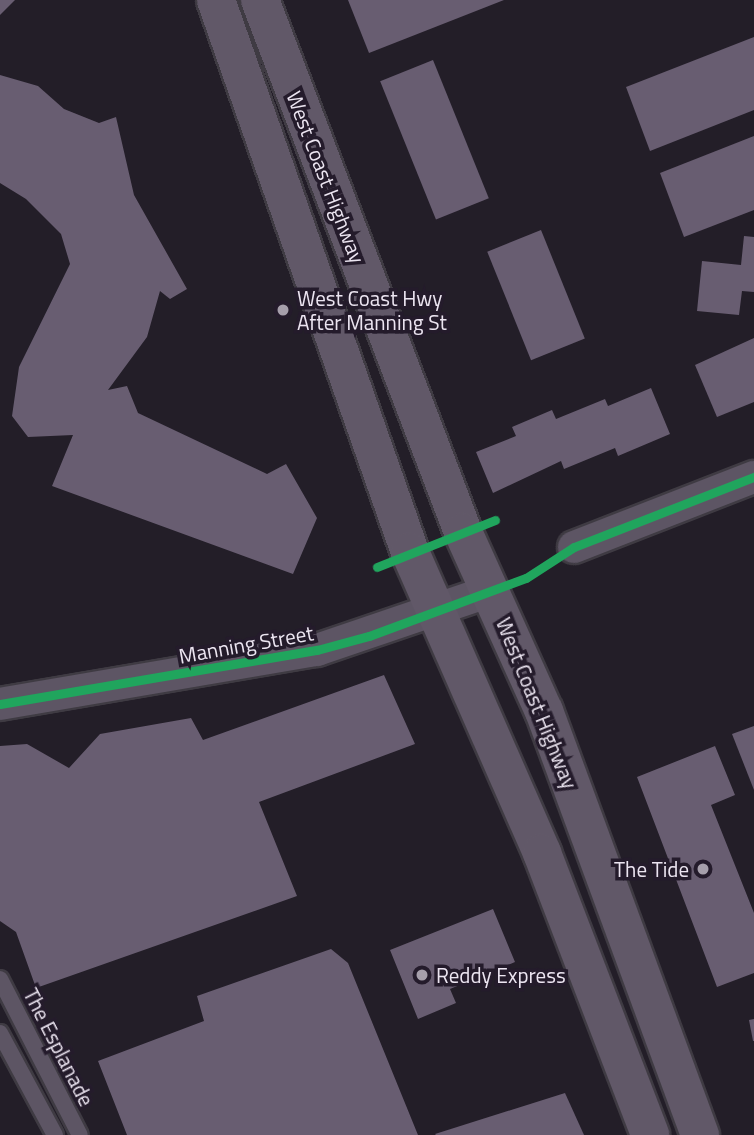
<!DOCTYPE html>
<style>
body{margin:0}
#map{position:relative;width:754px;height:1135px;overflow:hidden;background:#231e28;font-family:"Titillium Web",sans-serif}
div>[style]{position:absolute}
.building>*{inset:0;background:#685d71;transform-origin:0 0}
.roads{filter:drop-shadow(2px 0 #3f3b43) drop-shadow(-2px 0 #3f3b43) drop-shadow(0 2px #3f3b43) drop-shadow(0 -2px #3f3b43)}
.service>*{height:16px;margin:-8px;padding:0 8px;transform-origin:8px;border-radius:8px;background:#5d5564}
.minor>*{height:32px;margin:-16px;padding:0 16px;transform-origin:16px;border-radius:16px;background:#5d5564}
.trunk>*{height:38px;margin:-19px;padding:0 19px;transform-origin:19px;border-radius:19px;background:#615868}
.cycleway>*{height:9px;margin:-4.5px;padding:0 4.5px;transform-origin:4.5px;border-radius:4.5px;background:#20a55d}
.dots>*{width:19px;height:19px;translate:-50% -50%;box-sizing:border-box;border:4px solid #241b2b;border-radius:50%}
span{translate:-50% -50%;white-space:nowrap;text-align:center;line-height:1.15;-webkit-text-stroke:7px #241b2b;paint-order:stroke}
.street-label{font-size:21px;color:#ece5f1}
.poi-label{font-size:21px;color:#ece5f1}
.left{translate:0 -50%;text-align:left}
.right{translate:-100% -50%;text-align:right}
</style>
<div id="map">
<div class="building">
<div style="clip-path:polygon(0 0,15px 0,0 15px)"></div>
<div style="clip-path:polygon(348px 0,504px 0,369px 53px)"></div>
<div style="clip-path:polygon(754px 37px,754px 110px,650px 151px,626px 87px)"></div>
<div style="left:433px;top:60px;width:149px;height:57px;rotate:68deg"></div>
<div style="clip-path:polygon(0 75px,38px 86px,64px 109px,99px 123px,116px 117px,134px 195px,187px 289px,170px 299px,160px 291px,147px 337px,108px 390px,127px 386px,138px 413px,267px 474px,286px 464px,317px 518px,293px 574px,52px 486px,73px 435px,28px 437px,12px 416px,19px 367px,70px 264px,61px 234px,26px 199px,0 183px)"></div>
<div style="clip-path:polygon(754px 136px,754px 210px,684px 237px,660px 173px)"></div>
<div style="left:541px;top:230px;width:117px;height:58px;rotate:68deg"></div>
<div style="clip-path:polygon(744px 236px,754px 237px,754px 292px,742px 291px,739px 315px,697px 311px,702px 261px,741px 265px)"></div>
<div style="clip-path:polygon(754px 338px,754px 402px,717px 417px,695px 365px)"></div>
<div style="clip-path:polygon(651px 388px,670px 434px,618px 456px,615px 448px,564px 469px,561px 461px,493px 493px,476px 452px,516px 436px,512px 427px,552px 410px,556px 419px,605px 399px,608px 406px)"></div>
<div style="clip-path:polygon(384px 675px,415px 744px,259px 802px,297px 896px,36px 988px,16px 932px,0 921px,0 746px,27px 744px,69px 768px,100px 734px,191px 718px,203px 740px)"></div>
<div style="clip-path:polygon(754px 726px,754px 790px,732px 734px)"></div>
<div style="clip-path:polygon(715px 746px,735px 795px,711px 805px,754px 913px,754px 973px,717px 987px,637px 777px)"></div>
<div style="clip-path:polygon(493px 909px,515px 962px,450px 989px,456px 1003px,418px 1019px,390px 950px)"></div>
<div style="clip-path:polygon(331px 949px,348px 963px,418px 1135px,127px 1135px,98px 1061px,204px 1021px,197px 996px)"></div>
<div style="clip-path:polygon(754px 1019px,754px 1041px,753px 1041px,749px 1020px)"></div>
<div style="clip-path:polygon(565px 1093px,584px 1135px,436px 1135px,435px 1134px)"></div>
</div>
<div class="roads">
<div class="service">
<div style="left:0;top:979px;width:175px;rotate:62.9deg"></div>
<div style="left:0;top:1033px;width:116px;rotate:61.7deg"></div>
</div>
<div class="minor">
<div style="left:574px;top:547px;width:193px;rotate:-21.3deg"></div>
<div style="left:0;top:704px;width:322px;rotate:-9.7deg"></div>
<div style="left:317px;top:650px;width:183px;rotate:-18.8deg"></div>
</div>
<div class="trunk">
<div style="left:216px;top:0;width:585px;rotate:70.64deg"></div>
<div style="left:410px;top:552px;width:329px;rotate:66.3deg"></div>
<div style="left:542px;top:853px;width:302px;rotate:69deg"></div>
<div style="left:260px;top:0;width:569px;rotate:69.11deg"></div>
<div style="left:463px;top:532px;width:196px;rotate:65.7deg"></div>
<div style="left:544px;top:711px;width:452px;rotate:69.8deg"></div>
</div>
</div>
<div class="cycleway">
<div style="left:377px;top:567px;width:127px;rotate:-21.7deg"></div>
<div style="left:0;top:704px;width:322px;rotate:-9.7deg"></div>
<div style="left:317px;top:650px;width:54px;rotate:-15.1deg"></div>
<div style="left:369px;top:636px;width:167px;rotate:-20.3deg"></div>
<div style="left:526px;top:578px;width:57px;rotate:-32.9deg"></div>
<div style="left:574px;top:547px;width:193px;rotate:-21.3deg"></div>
</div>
<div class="dots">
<div style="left:283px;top:310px;background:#a69fab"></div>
<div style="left:703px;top:869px;background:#a69fab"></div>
<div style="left:422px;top:975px;background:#a69fab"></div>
</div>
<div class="street-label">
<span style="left:326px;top:177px;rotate:69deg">West Coast Highway</span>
<span style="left:246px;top:644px;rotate:-10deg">Manning Street</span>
<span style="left:537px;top:703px;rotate:68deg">West Coast Highway</span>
<span style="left:59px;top:1047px;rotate:63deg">The Esplanade</span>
</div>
<div class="poi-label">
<span class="left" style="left:297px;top:310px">West Coast Hwy<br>After Manning St</span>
<span class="right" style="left:689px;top:869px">The Tide</span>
<span class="left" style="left:436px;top:975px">Reddy Express</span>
</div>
</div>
